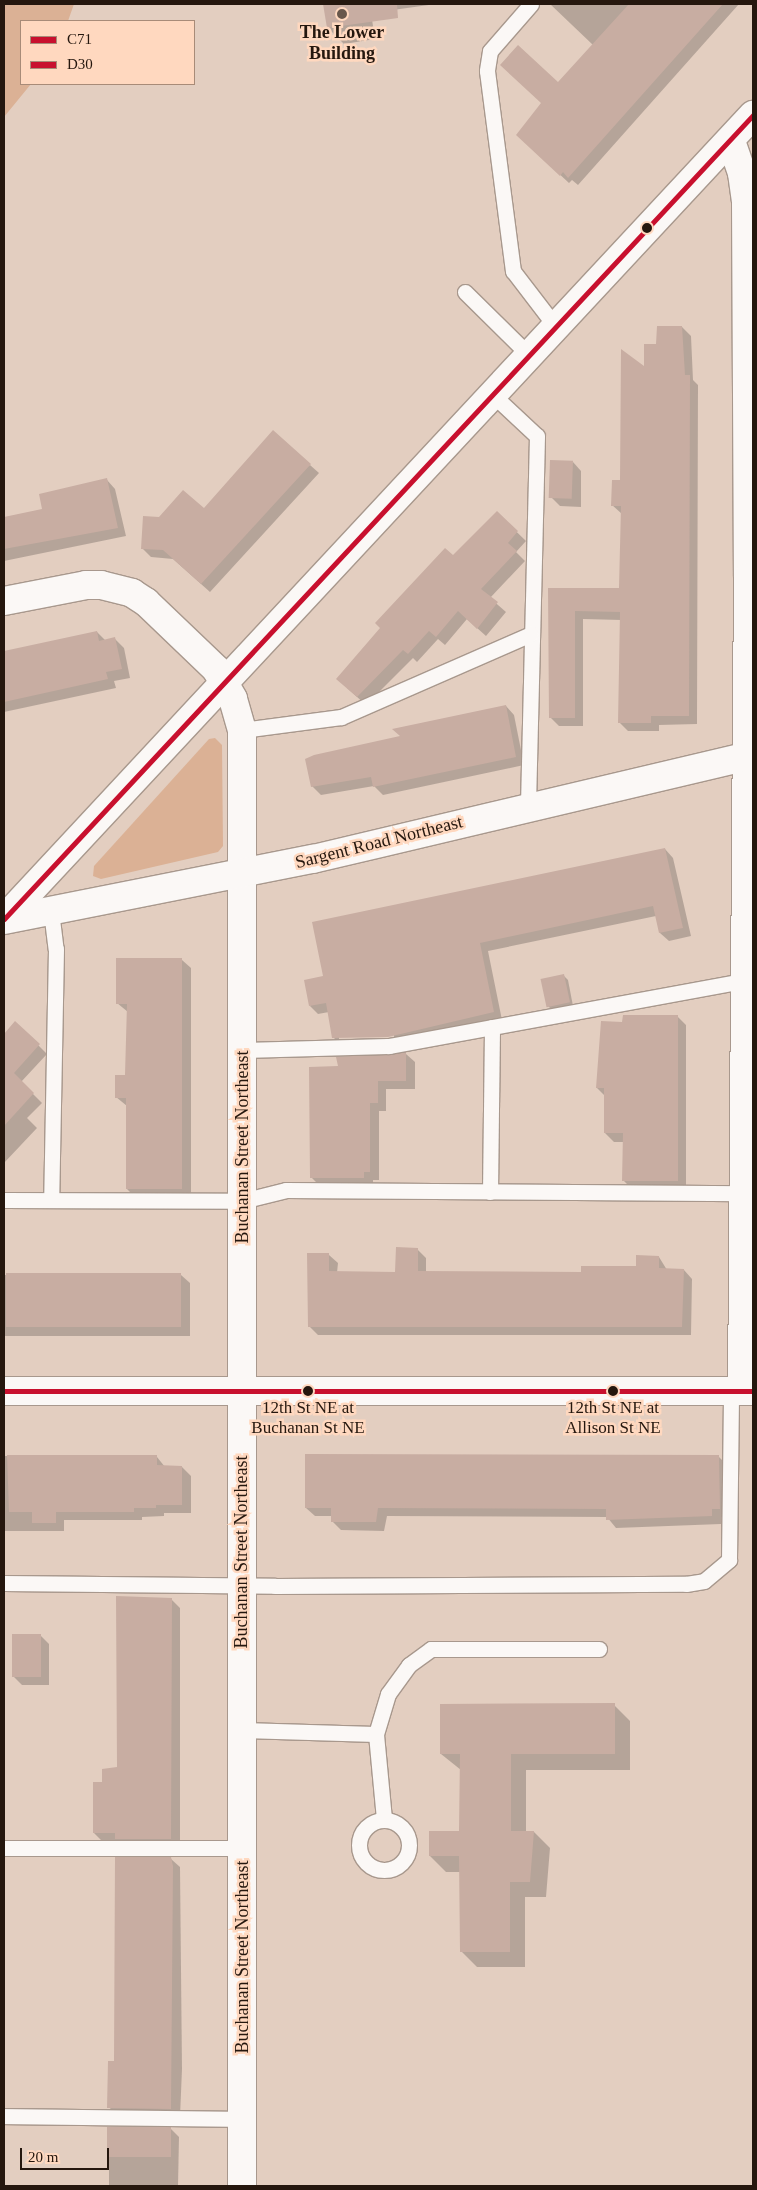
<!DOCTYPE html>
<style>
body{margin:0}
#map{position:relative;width:757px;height:2190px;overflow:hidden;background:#e3cec0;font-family:"Times New Roman",serif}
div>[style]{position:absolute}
.green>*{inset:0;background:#dbb195}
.shadow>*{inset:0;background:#0003}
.building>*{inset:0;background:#c8ada2;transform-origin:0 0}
.roads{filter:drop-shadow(1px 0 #a8988d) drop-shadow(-1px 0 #a8988d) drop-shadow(0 1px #a8988d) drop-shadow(0 -1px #a8988d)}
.lane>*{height:15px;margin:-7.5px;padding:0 7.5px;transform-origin:7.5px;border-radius:7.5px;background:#fbf8f6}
.lane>.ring{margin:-7.5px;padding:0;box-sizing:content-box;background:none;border:15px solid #fbf8f6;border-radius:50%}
.street>*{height:28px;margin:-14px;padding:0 14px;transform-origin:14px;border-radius:14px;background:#fbf8f6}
.secondary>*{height:28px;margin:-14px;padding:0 14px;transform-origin:14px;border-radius:14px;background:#fbf8f6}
.primary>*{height:28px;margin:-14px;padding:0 14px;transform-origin:14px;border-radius:14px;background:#fbf8f6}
.bus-1>*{height:5px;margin:-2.5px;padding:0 2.5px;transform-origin:2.5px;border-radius:2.5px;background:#c8102e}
.bus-2>*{height:5px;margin:-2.5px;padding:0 2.5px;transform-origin:2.5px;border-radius:2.5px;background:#c8102e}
.dots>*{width:14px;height:14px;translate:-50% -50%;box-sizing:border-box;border:2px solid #ffd8bf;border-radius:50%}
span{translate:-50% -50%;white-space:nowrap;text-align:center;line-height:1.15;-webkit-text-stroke:5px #ffd8bf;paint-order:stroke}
.bus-label{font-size:17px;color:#25170e}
.poi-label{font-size:18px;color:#25170e;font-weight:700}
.street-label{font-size:18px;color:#25170e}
.frame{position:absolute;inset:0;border:5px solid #25170e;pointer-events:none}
.legend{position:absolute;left:20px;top:20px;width:175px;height:65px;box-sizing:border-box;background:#ffd8bf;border:1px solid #a88b78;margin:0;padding:6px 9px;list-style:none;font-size:15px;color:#25170e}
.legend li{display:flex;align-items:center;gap:10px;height:25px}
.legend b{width:25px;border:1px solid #a88b78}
.scale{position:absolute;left:20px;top:2148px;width:89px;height:22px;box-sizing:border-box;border:2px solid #25170e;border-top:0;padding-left:6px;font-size:15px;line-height:18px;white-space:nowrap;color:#25170e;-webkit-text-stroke:4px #ffd8bf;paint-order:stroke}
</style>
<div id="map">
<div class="green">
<div style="clip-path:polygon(4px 4px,74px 4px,68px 21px,21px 21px,21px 84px,31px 84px,4px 117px)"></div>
<div style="clip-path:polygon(215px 738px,222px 745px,223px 846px,218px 852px,101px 879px,93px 876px,94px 866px,209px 739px)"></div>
</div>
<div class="shadow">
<div style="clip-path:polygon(324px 4px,436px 4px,371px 13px,375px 39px,344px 44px,328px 28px)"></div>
<div style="clip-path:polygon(739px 4px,578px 185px,572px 180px,569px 183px,527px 144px,559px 84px,593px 45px,550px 4px)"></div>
<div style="clip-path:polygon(682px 327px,691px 336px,693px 380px,698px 385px,697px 724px,659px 725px,659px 731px,628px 731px,619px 722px,621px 620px,583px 619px,583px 726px,559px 726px,550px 717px,549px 589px,620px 589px,622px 514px,612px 505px,621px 482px,646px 369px,657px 345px)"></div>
<div style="clip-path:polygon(573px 462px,581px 471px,581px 507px,560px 506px,551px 497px)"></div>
<div style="clip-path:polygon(310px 465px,319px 473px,210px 592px,173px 559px,151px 557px,142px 548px,160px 518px,204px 510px)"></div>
<div style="clip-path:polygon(107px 480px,115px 489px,126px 536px,4px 561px,4px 518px,44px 510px)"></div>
<div style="clip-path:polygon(497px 513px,526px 541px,516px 552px,525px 561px,490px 598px,506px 612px,486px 636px,467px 619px,445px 645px,438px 639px,417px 662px,413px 658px,366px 705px,347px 688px,453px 557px)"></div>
<div style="clip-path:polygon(97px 632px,106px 641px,115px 639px,124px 648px,130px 678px,114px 681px,116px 688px,4px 712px,4px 652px)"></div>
<div style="clip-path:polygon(506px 706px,514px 715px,524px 765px,383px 795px,374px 786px,321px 795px,312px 786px,402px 737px)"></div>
<div style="clip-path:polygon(evenodd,665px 849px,673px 858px,691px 936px,669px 941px,660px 933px,656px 916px,488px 951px,502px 1020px,342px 1046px,334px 1038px,329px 1012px,318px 1014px,310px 1006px,324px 977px,665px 849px,394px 1035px,394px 1038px,339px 1039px,339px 1037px,394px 1035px)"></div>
<div style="clip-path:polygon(182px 960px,191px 968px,191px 1198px,136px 1198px,127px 1189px,127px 1106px,116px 1097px,126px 1077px,128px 1012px,117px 1003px)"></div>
<div style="clip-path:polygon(564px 976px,568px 980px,573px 1006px,552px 1010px,548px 1006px)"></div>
<div style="clip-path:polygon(677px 1016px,686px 1025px,686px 1189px,632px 1189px,623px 1180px,624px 1142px,614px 1142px,605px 1133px,605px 1096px,597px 1088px,623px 1023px)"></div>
<div style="clip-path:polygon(18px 1025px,47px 1054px,21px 1082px,42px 1103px,27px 1118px,37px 1128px,4px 1163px,4px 1040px)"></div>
<div style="clip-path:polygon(406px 1054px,415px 1062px,415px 1089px,386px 1089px,386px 1111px,379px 1111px,379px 1180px,373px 1180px,373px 1186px,320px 1186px,311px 1177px,339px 1067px)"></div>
<div style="clip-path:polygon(417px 1249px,426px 1258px,426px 1272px,582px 1273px,638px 1267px,659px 1257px,667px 1270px,684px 1270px,692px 1279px,691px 1335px,318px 1335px,309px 1326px,329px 1255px,338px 1263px,337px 1273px,396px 1273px)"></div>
<div style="clip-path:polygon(4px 1275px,181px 1275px,190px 1283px,190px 1336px,4px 1336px)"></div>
<div style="clip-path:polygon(4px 1456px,157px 1457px,165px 1467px,182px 1467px,191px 1476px,191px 1513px,164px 1513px,164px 1516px,142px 1517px,142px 1520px,64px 1520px,64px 1531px,4px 1531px)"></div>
<div style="clip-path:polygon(718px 1456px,727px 1465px,728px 1517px,721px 1517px,721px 1524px,616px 1528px,607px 1517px,387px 1516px,384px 1531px,341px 1530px,332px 1521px,332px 1516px,315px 1516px,306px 1508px)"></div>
<div style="clip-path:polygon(171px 1599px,180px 1608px,180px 1847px,103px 1842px,94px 1833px,104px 1783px,118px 1768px)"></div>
<div style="clip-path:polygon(41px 1636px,49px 1644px,49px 1685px,22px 1685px,13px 1676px)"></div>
<div style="clip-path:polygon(614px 1705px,630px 1721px,630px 1770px,526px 1770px,526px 1832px,534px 1832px,550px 1848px,546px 1897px,525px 1897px,525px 1967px,477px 1967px,461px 1951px,461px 1872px,446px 1872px,430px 1856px,460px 1833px,461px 1770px,441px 1754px)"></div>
<div style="clip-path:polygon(171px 1859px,180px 1867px,182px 2069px,180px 2117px,117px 2116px,109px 2107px,115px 2062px)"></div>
<div style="clip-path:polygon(109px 2128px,171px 2129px,179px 2137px,178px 2186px,109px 2186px)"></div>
</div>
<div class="building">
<div style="clip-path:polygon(323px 4px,397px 4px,398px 18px,327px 28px)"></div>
<div style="clip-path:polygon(629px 4px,723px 4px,568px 178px,563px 172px,560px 176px,516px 135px,541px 103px,500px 65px,518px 45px,558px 82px)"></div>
<div style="clip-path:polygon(657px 326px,682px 326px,685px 375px,690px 375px,689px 716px,651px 716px,651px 723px,618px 723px,620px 612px,575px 611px,575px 718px,549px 718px,548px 588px,619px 588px,621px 506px,611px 506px,612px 480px,620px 480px,621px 349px,644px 366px,644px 344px,656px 344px)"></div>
<div style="clip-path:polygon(273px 430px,311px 464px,201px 584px,163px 550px,141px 549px,143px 516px,159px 517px,183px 490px,204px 508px)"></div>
<div style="left:550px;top:460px;width:23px;height:38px;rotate:2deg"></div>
<div style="clip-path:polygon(107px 478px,118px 528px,4px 549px,4px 517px,42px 509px,39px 494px)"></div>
<div style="clip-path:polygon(497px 511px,518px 531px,508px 543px,517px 551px,481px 589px,498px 602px,477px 629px,458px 611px,436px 637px,429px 631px,408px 654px,403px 650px,357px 697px,336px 679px,380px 628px,375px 623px,445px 548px,453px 555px)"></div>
<div style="clip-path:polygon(97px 631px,99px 641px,115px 637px,122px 669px,106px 672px,108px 679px,4px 702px,4px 651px)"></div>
<div style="clip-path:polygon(506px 705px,516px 757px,373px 787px,371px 777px,311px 787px,305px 759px,314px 755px,400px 736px,392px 729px)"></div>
<div style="clip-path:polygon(665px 848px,683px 928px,659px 933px,653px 906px,480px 943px,494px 1012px,388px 1037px,332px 1038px,326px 1003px,309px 1006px,304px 980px,323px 976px,312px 922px)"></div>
<div style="clip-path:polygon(116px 958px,182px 958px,182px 1189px,126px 1189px,126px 1098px,115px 1098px,115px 1075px,125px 1075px,127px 1004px,116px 1004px)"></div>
<div style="left:564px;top:974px;width:29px;height:24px;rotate:78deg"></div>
<div style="clip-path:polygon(623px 1015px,678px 1015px,678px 1181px,622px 1181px,623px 1133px,604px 1133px,604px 1088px,596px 1088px,601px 1021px,622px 1022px)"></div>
<div style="clip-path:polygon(15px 1021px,40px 1044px,14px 1073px,34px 1093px,4px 1126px,4px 1034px)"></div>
<div style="clip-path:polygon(406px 1052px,406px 1081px,378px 1081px,378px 1103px,370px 1103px,370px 1172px,364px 1172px,364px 1178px,310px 1178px,309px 1067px,338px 1066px,336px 1057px)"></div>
<div style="clip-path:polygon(396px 1247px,418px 1248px,418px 1271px,581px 1272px,581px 1266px,636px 1266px,636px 1255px,659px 1256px,659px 1268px,684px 1269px,682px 1327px,308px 1327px,307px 1253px,329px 1253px,329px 1271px,395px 1272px)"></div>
<div style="left:6px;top:1273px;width:175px;height:54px"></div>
<div style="clip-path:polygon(305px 1454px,719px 1455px,720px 1509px,712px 1509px,712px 1516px,606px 1520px,606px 1509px,378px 1508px,376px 1522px,331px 1522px,331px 1508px,305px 1508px)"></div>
<div style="clip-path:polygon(7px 1455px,157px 1455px,157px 1465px,182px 1466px,182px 1505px,156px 1505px,156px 1508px,134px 1508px,134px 1512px,56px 1512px,56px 1523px,32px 1523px,32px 1512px,9px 1512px)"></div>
<div style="clip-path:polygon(116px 1596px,172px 1598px,171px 1839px,115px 1839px,115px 1833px,93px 1833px,93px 1782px,102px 1782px,102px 1769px,117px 1767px)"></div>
<div style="left:12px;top:1634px;width:29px;height:43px"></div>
<div style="clip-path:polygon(615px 1703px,615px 1754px,511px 1754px,511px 1831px,534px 1831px,530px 1882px,510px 1882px,510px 1952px,460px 1952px,459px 1856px,429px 1856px,429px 1831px,459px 1831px,460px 1754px,440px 1754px,440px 1704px)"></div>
<div style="clip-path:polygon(115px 1857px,171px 1857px,173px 1866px,171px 2109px,107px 2108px,108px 2061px,114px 2061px)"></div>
<div style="left:107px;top:2127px;width:64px;height:30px"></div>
</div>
<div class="roads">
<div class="lane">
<div style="left:531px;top:4px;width:62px;rotate:131.1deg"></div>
<div style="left:490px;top:51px;width:20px;rotate:99deg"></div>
<div style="left:487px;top:71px;width:202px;rotate:82.6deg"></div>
<div style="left:513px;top:271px;width:71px;rotate:52.5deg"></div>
<div style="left:465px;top:292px;width:91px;rotate:44.6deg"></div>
<div style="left:493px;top:395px;width:60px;rotate:43deg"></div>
<div style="left:537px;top:436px;width:370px;rotate:91.4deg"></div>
<div style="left:242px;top:730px;width:100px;rotate:-7.5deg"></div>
<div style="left:341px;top:717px;width:207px;rotate:-23.6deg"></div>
<div style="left:51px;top:911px;width:38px;rotate:83deg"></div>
<div style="left:56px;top:949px;width:251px;rotate:91.1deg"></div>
<div style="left:242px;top:1050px;width:147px;rotate:-1.6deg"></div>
<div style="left:389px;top:1046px;width:361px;rotate:-10.4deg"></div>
<div style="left:490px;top:1192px;width:165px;rotate:-89.3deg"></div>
<div style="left:4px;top:1200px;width:238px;rotate:0.2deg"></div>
<div style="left:242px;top:1201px;width:45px;rotate:-14deg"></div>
<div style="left:286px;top:1190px;width:459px;rotate:0.4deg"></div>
<div style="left:4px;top:1583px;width:271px;rotate:0.6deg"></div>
<div style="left:275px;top:1586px;width:411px;rotate:-0.3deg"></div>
<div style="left:686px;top:1584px;width:18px;rotate:-9deg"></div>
<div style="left:704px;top:1581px;width:33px;rotate:-40deg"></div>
<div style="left:729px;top:1560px;width:169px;rotate:-89.3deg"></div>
<div style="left:242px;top:1730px;width:134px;rotate:1.7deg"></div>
<div style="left:384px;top:1819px;width:85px;rotate:-95.4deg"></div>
<div style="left:376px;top:1734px;width:42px;rotate:-73.3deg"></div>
<div style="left:388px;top:1694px;width:36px;rotate:-54deg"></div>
<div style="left:409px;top:1665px;width:27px;rotate:-36deg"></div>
<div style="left:431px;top:1649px;width:168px"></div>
<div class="ring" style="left:359px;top:1820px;width:35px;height:35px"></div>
<div style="left:4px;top:1848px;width:238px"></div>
<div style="left:4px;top:2116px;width:238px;rotate:0.7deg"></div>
</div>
<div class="street">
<div style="left:731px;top:141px;width:34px;rotate:71deg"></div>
<div style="left:742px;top:173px;width:30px;rotate:82deg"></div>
<div style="left:746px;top:203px;width:374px;rotate:89.7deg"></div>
<div style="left:748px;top:577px;width:814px;rotate:90.42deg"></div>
<div style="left:4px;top:601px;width:84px;rotate:-11deg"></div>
<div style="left:86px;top:585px;width:15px"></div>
<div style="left:101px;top:585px;width:32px;rotate:14deg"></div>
<div style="left:132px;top:593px;width:17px;rotate:33deg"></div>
<div style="left:146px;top:602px;width:97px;rotate:43.7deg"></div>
<div style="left:216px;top:669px;width:34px;rotate:60deg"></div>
<div style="left:233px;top:699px;width:32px;rotate:74deg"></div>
<div style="left:242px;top:730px;width:1456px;rotate:90deg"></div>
<div style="left:4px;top:1391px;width:749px"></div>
</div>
<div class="secondary">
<div style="left:4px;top:920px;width:315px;rotate:-11.2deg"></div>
<div style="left:313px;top:859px;width:452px;rotate:-13.3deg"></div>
</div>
<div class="primary">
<div style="left:4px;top:919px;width:1099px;rotate:-47.03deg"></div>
</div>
</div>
<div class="bus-1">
<div style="left:4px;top:919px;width:1099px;rotate:-47.03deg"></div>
</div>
<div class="bus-2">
<div style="left:4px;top:1391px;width:749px"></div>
</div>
<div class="dots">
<div style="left:342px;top:14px;background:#68574c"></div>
<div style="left:647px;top:228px;background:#25170e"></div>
<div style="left:308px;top:1391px;background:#25170e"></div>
<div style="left:613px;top:1391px;background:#25170e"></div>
</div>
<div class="bus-label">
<span style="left:308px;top:1418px">12th St NE at<br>Buchanan St NE</span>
<span style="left:613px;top:1418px">12th St NE at<br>Allison St NE</span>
</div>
<div class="poi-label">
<span style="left:342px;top:43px">The Lower<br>Building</span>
</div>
<div class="street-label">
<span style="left:379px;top:842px;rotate:-14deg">Sargent Road Northeast</span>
<span style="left:242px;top:1147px;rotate:-90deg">Buchanan Street Northeast</span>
<span style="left:241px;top:1552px;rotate:-90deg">Buchanan Street Northeast</span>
<span style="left:242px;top:1957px;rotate:-90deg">Buchanan Street Northeast</span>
</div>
<div class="frame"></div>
<ul class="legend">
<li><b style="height:6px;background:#c8102e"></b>C71</li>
<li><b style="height:6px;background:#c8102e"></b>D30</li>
</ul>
<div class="scale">20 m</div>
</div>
